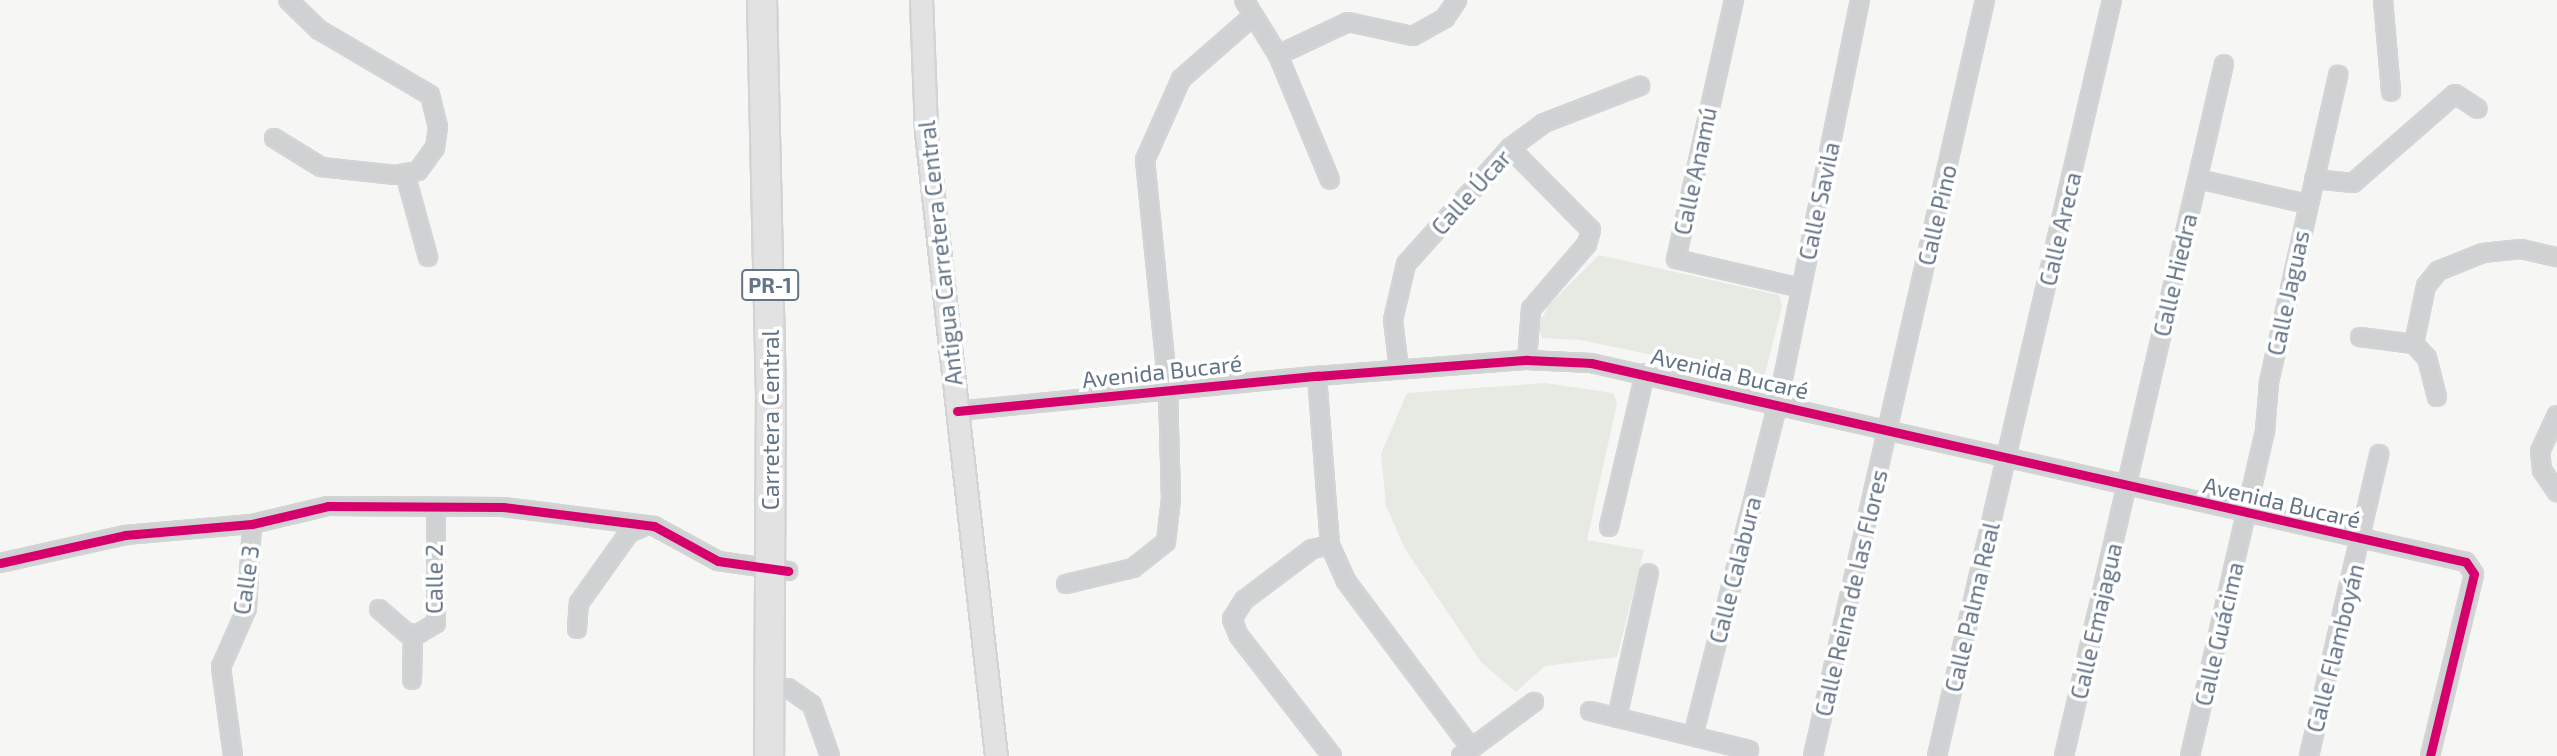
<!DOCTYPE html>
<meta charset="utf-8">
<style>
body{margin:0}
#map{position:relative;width:2557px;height:756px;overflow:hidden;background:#f6f6f5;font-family:"Exo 2",sans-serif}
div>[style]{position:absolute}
.green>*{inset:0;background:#e6eae3}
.roads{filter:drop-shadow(2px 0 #d2d4d5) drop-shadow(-2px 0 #d2d4d5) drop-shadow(0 2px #d2d4d5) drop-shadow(0 -2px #d2d4d5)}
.street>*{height:16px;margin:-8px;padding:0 8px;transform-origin:8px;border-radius:8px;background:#d0d1d2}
.secondary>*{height:21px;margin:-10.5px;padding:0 10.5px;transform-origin:10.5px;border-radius:10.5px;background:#e2e2e3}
.highway>*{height:28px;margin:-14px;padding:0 14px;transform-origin:14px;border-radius:14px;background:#e2e2e3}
.cycleway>*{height:9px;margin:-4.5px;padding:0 4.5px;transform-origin:4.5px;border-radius:4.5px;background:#d6006c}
span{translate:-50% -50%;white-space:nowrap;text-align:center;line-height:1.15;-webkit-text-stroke:7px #fff;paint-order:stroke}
.shield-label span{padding:2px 5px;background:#fff;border:2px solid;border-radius:5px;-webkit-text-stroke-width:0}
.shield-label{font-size:21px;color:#647487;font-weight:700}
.street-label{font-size:23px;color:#647487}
</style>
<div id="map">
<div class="green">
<div style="clip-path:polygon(1599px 255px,1779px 295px,1782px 306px,1764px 378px,1580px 340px,1542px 338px,1538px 326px,1549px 305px)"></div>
<div style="clip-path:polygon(1545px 383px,1613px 393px,1617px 403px,1587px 540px,1644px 550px,1617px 657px,1545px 666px,1516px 692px,1481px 662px,1405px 549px,1386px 506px,1381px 454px,1407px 393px)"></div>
</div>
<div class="roads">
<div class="street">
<div style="left:1244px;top:0;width:65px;rotate:58.3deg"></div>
<div style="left:1278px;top:55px;width:135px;rotate:67.4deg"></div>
<div style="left:1734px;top:0;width:265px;rotate:102.6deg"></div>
<div style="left:1676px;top:259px;width:128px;rotate:13.1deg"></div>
<div style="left:2383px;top:0;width:92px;rotate:85deg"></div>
<div style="left:1278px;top:55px;width:77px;rotate:-25.2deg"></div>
<div style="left:1348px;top:22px;width:66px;rotate:12.2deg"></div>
<div style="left:1413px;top:36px;width:37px;rotate:-29deg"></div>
<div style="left:1445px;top:18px;width:22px;rotate:-56deg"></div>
<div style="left:274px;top:138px;width:55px;rotate:31.7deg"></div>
<div style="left:321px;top:167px;width:75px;rotate:6.1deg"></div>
<div style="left:396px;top:175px;width:22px;rotate:-10deg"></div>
<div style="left:418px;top:171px;width:29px;rotate:-54deg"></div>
<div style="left:435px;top:148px;width:21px;rotate:-82deg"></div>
<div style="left:438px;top:127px;width:33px;rotate:-104deg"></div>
<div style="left:430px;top:95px;width:129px;rotate:-149.6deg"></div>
<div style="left:319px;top:30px;width:43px;rotate:-135.9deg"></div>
<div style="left:1510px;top:148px;width:115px;rotate:45.4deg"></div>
<div style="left:1591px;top:230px;width:15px;rotate:106deg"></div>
<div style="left:1587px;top:244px;width:86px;rotate:130.7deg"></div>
<div style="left:1531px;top:309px;width:51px;rotate:94.5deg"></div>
<div style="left:405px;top:173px;width:87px;rotate:74.7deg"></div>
<div style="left:2198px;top:179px;width:112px;rotate:12.9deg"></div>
<div style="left:2314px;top:179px;width:39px;rotate:6deg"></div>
<div style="left:2353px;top:183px;width:135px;rotate:-41.1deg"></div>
<div style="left:2455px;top:94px;width:27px;rotate:33deg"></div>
<div style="left:2360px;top:337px;width:54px;rotate:7.4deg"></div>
<div style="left:1399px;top:369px;width:49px;rotate:-97deg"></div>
<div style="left:1393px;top:320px;width:57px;rotate:-76.9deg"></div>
<div style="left:1406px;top:264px;width:156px;rotate:-48.1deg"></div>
<div style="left:1510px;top:148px;width:42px;rotate:-36.3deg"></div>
<div style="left:1544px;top:123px;width:103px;rotate:-21.1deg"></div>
<div style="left:1317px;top:376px;width:169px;rotate:85.6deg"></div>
<div style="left:1330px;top:545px;width:39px;rotate:66deg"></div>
<div style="left:1346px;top:581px;width:209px;rotate:53.2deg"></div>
<div style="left:2437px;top:397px;width:40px;rotate:-104.4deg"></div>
<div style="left:2427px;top:358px;width:19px;rotate:-133deg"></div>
<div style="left:2414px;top:344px;width:59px;rotate:-78.3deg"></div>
<div style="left:2426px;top:286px;width:19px;rotate:-51deg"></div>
<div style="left:2438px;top:271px;width:48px;rotate:-21.8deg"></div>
<div style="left:2483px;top:253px;width:38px;rotate:-6deg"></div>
<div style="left:2521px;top:249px;width:37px;rotate:13deg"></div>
<div style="left:957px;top:411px;width:362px;rotate:-5.6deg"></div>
<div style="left:1317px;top:376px;width:211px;rotate:-4.4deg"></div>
<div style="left:1527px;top:360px;width:64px;rotate:2.7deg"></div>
<div style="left:1591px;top:363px;width:897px;rotate:12.81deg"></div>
<div style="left:2466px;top:562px;width:14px;rotate:56deg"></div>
<div style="left:2474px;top:574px;width:187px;rotate:103.6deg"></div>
<div style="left:2557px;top:415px;width:40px;rotate:115deg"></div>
<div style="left:2540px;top:451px;width:19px;rotate:84deg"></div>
<div style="left:2542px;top:470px;width:27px;rotate:56deg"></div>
<div style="left:1609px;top:527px;width:158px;rotate:-76.8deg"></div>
<div style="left:1330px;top:545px;width:18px;rotate:167deg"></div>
<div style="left:1312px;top:549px;width:85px;rotate:143.1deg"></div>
<div style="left:1244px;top:600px;width:22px;rotate:122deg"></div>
<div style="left:1232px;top:619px;width:18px;rotate:68deg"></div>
<div style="left:1239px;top:636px;width:152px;rotate:52.2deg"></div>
<div style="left:0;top:563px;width:128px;rotate:-12.6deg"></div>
<div style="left:125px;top:535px;width:127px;rotate:-5deg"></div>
<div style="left:252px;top:524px;width:78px;rotate:-13.3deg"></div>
<div style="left:328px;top:506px;width:175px;rotate:0.3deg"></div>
<div style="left:503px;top:507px;width:152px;rotate:7.2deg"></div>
<div style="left:654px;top:526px;width:73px;rotate:28.7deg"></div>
<div style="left:718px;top:561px;width:71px;rotate:8.1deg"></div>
<div style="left:1066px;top:584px;width:69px;rotate:-13.4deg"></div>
<div style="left:1133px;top:568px;width:42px;rotate:-38.2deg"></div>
<div style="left:1166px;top:542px;width:43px;rotate:-83.4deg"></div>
<div style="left:1171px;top:499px;width:109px;rotate:-91.6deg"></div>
<div style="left:1168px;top:390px;width:231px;rotate:-95.7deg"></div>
<div style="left:1145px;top:160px;width:89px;rotate:-66deg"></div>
<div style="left:1181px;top:79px;width:96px;rotate:-41.2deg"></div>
<div style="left:379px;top:609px;width:37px;rotate:41deg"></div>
<div style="left:407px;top:633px;width:11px;rotate:5deg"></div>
<div style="left:418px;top:634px;width:21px;rotate:-31deg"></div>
<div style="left:436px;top:623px;width:115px;rotate:-90deg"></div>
<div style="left:577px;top:629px;width:26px;rotate:-86deg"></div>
<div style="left:579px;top:603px;width:86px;rotate:-54.5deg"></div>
<div style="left:629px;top:533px;width:17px;rotate:-24deg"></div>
<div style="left:412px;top:680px;width:46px;rotate:-88.8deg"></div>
<div style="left:788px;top:688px;width:29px;rotate:35deg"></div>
<div style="left:812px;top:705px;width:54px;rotate:70.6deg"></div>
<div style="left:1590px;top:711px;width:164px;rotate:13.8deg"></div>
<div style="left:1617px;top:718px;width:148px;rotate:-77.6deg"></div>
<div style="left:1693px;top:736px;width:344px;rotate:-75.7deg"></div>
<div style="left:1778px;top:403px;width:411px;rotate:-78.5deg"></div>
<div style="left:233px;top:756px;width:90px;rotate:-97.7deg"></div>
<div style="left:221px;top:667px;width:64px;rotate:-66.2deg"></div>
<div style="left:247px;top:608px;width:84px;rotate:-86.6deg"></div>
<div style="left:1461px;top:756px;width:91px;rotate:-36.5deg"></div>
<div style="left:1813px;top:756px;width:775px;rotate:-77.18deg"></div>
<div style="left:1937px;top:756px;width:776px;rotate:-76.97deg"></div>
<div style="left:2064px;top:756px;width:710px;rotate:-76.98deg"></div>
<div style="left:2190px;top:756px;width:334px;rotate:-77deg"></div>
<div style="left:2265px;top:431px;width:49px;rotate:-85.3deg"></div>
<div style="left:2269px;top:382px;width:315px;rotate:-77.3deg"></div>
<div style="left:2309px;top:756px;width:310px;rotate:-76.9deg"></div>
</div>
<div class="secondary">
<div style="left:921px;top:0;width:132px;rotate:87.8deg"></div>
<div style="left:926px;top:132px;width:628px;rotate:83.6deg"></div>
</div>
<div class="highway">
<div style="left:762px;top:0;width:390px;rotate:88.7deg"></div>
<div style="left:771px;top:390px;width:366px;rotate:90.3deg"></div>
</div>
</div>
<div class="cycleway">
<div style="left:957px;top:411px;width:362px;rotate:-5.6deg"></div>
<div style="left:1317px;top:376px;width:211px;rotate:-4.4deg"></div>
<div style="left:1527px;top:360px;width:64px;rotate:2.7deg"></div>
<div style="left:1591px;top:363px;width:897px;rotate:12.81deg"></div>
<div style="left:2466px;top:562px;width:14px;rotate:56deg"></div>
<div style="left:2474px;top:574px;width:187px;rotate:103.6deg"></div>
<div style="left:0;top:563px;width:128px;rotate:-12.6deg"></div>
<div style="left:125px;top:535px;width:127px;rotate:-5deg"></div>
<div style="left:252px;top:524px;width:78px;rotate:-13.3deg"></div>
<div style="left:328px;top:506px;width:175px;rotate:0.3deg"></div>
<div style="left:503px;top:507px;width:152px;rotate:7.2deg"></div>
<div style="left:654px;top:526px;width:73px;rotate:28.7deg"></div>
<div style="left:718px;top:561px;width:71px;rotate:8.1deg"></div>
</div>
<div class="shield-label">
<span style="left:770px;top:285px">PR-1</span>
</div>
<div class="street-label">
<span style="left:1695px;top:171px;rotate:-78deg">Calle Anamú</span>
<span style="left:1471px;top:192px;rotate:-48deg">Calle Úcar</span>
<span style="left:1819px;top:201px;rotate:-78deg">Calle Savila</span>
<span style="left:1937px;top:215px;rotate:-77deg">Calle Pino</span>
<span style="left:2060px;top:229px;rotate:-77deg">Calle Areca</span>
<span style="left:940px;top:253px;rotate:-96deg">Antigua Carretera Central</span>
<span style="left:2175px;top:275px;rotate:-77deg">Calle Hiedra</span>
<span style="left:2288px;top:293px;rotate:-78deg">Calle Jaguas</span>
<span style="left:1162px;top:371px;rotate:-6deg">Avenida Bucaré</span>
<span style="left:1730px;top:373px;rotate:13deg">Avenida Bucaré</span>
<span style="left:770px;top:420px;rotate:-90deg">Carretera Central</span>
<span style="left:2282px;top:502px;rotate:13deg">Avenida Bucaré</span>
<span style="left:1735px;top:570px;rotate:-76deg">Calle Calabura</span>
<span style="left:434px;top:579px;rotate:-90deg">Calle 2</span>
<span style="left:246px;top:580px;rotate:-82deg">Calle 3</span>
<span style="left:1851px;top:593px;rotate:-77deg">Calle Reina de las Flores</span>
<span style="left:1972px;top:607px;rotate:-77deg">Calle Palma Real</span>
<span style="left:2096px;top:621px;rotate:-77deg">Calle Emajagua</span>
<span style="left:2219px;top:634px;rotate:-77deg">Calle Guácima</span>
<span style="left:2335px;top:648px;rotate:-76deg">Calle Flamboyán</span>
</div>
</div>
